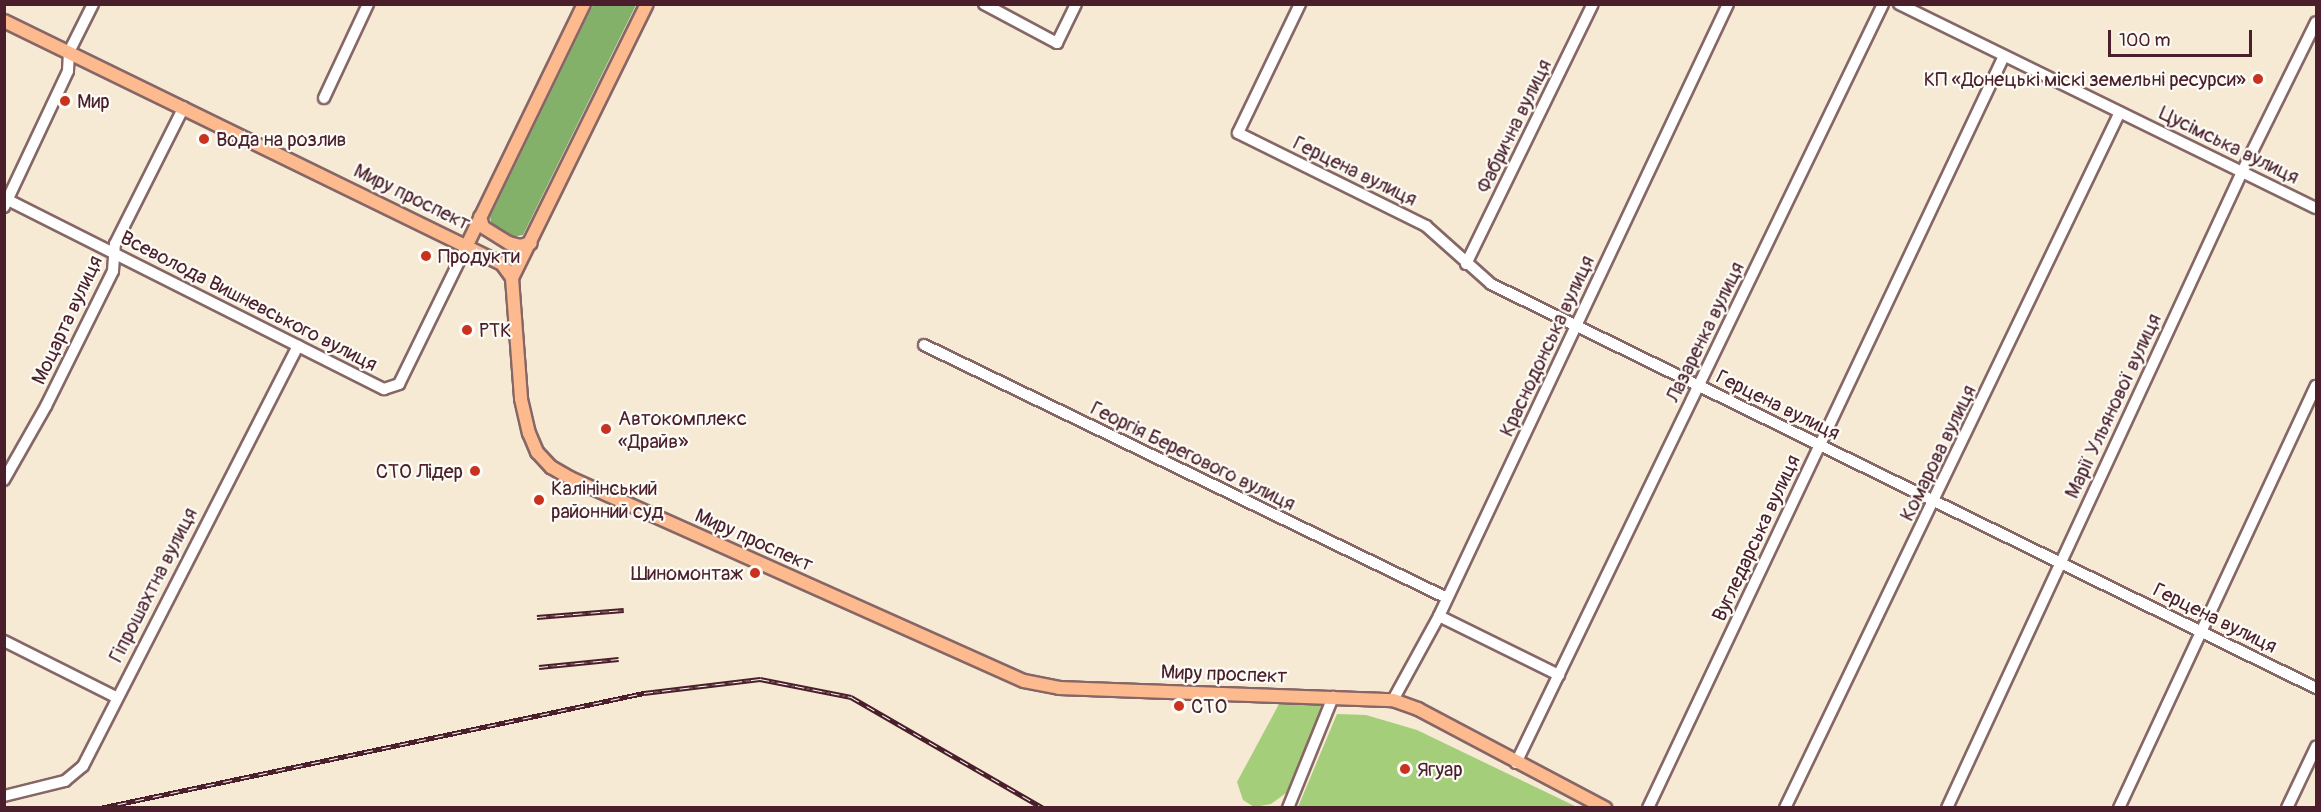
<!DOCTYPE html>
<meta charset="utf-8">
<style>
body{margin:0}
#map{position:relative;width:2321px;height:812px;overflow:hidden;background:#f6ead5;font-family:Pangolin,sans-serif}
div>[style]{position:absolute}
.green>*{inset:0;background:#a5ce7a}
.forest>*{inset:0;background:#84b16a}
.roads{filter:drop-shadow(2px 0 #866666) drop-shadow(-2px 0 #866666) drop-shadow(0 2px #866666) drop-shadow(0 -2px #866666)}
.minor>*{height:10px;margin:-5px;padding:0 5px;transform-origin:5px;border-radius:5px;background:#fff}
.major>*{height:12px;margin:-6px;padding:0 6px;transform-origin:6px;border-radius:6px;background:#fcba8e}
.rail>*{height:5px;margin-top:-2.5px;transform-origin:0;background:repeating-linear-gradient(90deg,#fdfcf7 0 9px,#4a1f2b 0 18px);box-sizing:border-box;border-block:2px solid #4a1f2b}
.dots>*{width:16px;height:16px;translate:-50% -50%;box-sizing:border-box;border:3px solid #fdfcf7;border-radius:50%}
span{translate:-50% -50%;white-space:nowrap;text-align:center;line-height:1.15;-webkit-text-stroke:4.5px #fdfcf7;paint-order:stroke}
.poi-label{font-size:20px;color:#4a1f2b}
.right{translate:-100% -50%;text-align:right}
.left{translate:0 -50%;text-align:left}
.street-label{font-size:20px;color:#4a1f2b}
.frame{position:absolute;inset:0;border:6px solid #4a1f2b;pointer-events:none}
.scale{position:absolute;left:2108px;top:30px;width:144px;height:27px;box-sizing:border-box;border:3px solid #4a1f2b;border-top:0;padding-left:8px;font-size:18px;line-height:21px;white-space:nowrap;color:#4a1f2b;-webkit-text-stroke:4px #fdfcf7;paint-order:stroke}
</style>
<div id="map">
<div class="green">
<div style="clip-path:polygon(1292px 699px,1321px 702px,1327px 712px,1297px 785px,1271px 804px,1254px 807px,1243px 800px,1237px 782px,1279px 704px)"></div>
<div style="clip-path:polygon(1337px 714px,1366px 715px,1417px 730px,1577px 807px,1298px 807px)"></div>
</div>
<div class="forest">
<div style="clip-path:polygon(593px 5px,636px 5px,523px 235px,513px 237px,492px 227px,490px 217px)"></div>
</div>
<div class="roads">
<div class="minor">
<div style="left:984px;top:4px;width:83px;rotate:28.1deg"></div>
<div style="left:1057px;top:43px;width:43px;rotate:-64deg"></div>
<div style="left:1300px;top:4px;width:143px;rotate:115.7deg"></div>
<div style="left:1238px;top:133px;width:210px;rotate:26.3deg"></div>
<div style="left:1426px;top:226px;width:87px;rotate:41.7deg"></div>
<div style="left:1491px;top:284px;width:919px;rotate:26.09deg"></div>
<div style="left:1899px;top:4px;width:464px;rotate:26.1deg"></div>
<div style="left:324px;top:98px;width:104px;rotate:-64.9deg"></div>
<div style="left:8px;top:200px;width:421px;rotate:26.7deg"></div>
<div style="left:384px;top:389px;width:16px;rotate:-18deg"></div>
<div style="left:399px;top:384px;width:155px;rotate:-63.9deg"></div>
<div style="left:4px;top:207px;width:150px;rotate:-64.8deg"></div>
<div style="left:68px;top:71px;width:19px;rotate:-87deg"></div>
<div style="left:69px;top:52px;width:54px;rotate:-63.4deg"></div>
<div style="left:1466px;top:264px;width:289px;rotate:-64deg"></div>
<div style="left:924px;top:345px;width:581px;rotate:25.82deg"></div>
<div style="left:4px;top:480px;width:85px;rotate:-60.4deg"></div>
<div style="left:46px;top:406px;width:151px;rotate:-63.6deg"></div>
<div style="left:113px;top:271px;width:27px;rotate:-86deg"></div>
<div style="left:115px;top:244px;width:153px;rotate:-63.3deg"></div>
<div style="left:1439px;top:616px;width:134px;rotate:26.2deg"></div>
<div style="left:4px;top:641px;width:125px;rotate:26.6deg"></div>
<div style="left:1393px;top:700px;width:96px;rotate:-61.3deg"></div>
<div style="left:1439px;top:616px;width:677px;rotate:-64.72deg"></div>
<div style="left:1516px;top:763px;width:843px;rotate:-64.19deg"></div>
<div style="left:4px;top:796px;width:63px;rotate:-13.8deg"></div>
<div style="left:65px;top:781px;width:23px;rotate:-40deg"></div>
<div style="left:83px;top:766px;width:472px;rotate:-62.9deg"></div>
<div style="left:1288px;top:808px;width:120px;rotate:-67.9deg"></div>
<div style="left:1648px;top:808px;width:832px;rotate:-64.67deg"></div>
<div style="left:1785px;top:808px;width:772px;rotate:-64.3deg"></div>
<div style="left:1947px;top:808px;width:701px;rotate:-65.12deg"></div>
<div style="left:2242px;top:172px;width:167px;rotate:-63.7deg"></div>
<div style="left:2119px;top:808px;width:466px;rotate:-65deg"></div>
<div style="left:2287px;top:808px;width:68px;rotate:-64.6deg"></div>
</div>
<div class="major">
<div style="left:4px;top:21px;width:554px;rotate:26.01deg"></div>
<div style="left:502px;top:264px;width:17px;rotate:54deg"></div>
<div style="left:512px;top:278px;width:121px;rotate:85.7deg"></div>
<div style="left:521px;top:399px;width:35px;rotate:77deg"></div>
<div style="left:529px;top:433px;width:21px;rotate:67deg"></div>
<div style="left:537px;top:452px;width:21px;rotate:47deg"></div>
<div style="left:551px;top:467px;width:22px;rotate:30deg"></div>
<div style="left:570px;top:478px;width:497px;rotate:24.1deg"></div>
<div style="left:1024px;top:681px;width:36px;rotate:11deg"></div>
<div style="left:1059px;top:688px;width:334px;rotate:2.1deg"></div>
<div style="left:1393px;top:700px;width:27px;rotate:20deg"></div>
<div style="left:1418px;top:709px;width:212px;rotate:27.9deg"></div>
<div style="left:480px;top:217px;width:10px;rotate:73deg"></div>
<div style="left:483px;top:227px;width:31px;rotate:32deg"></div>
<div style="left:509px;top:243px;width:11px;rotate:15deg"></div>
<div style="left:520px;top:246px;width:11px;rotate:-15deg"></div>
<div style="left:467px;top:245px;width:268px;rotate:-64.1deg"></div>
<div style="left:512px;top:278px;width:305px;rotate:-63.8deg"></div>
</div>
</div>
<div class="rail">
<div style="left:537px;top:617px;width:87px;rotate:-4.6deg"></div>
<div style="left:539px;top:667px;width:80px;rotate:-5.7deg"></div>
<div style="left:100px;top:808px;width:556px;rotate:-11.94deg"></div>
<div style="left:644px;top:693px;width:117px;rotate:-6.9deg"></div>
<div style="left:760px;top:679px;width:93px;rotate:11.2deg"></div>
<div style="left:851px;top:697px;width:222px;rotate:30deg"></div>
</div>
<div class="dots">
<div style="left:2258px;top:79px;background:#c8321e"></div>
<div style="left:65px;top:101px;background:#c8321e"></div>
<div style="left:204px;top:139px;background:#c8321e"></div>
<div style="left:426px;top:256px;background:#c8321e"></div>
<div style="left:467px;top:330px;background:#c8321e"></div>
<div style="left:606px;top:429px;background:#c8321e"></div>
<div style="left:475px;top:471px;background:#c8321e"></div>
<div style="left:539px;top:500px;background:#c8321e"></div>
<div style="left:755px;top:573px;background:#c8321e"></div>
<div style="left:1179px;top:706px;background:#c8321e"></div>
<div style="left:1405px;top:769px;background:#c8321e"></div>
</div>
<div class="poi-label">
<span class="right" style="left:2246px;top:79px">КП «Донецькі міскі земельні ресурси»</span>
<span class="left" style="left:77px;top:101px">Мир</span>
<span class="left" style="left:216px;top:139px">Вода на розлив</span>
<span class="left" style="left:438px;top:256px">Продукти</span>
<span class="left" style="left:479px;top:330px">РТК</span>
<span class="left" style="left:618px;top:430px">Автокомплекс<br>«Драйв»</span>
<span class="right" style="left:463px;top:471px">СТО Лідер</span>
<span class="left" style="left:551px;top:500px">Калінінський<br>районний суд</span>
<span class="right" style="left:743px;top:573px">Шиномонтаж</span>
<span class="left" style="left:1191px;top:706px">СТО</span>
<span class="left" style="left:1417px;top:769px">Ягуар</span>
</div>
<div class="street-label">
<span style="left:1514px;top:126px;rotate:-64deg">Фабрична вулиця</span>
<span style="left:2229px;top:145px;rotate:26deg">Цусімська вулиця</span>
<span style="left:1355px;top:171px;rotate:26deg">Герцена вулиця</span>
<span style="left:412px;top:197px;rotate:26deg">Миру проспект</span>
<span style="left:249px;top:301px;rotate:27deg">Всеволода Вишневського вулиця</span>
<span style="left:67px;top:320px;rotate:-65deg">Моцарта вулиця</span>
<span style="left:1705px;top:332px;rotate:-64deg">Лазаренка вулиця</span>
<span style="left:1547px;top:346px;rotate:-65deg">Краснодонська вулиця</span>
<span style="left:1778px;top:405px;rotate:26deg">Герцена вулиця</span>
<span style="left:2113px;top:406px;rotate:-65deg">Марії Ульянової вулиця</span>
<span style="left:1938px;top:453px;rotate:-64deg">Комарова вулиця</span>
<span style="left:1193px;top:456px;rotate:26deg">Георгія Берегового вулиця</span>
<span style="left:1756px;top:538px;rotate:-65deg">Вугледарська вулиця</span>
<span style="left:754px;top:540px;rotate:24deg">Миру проспект</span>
<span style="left:153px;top:585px;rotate:-63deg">Гіпрошахтна вулиця</span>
<span style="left:2215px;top:618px;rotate:26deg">Герцена вулиця</span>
<span style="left:1224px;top:674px;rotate:2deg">Миру проспект</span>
</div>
<div class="frame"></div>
<div class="scale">100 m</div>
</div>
